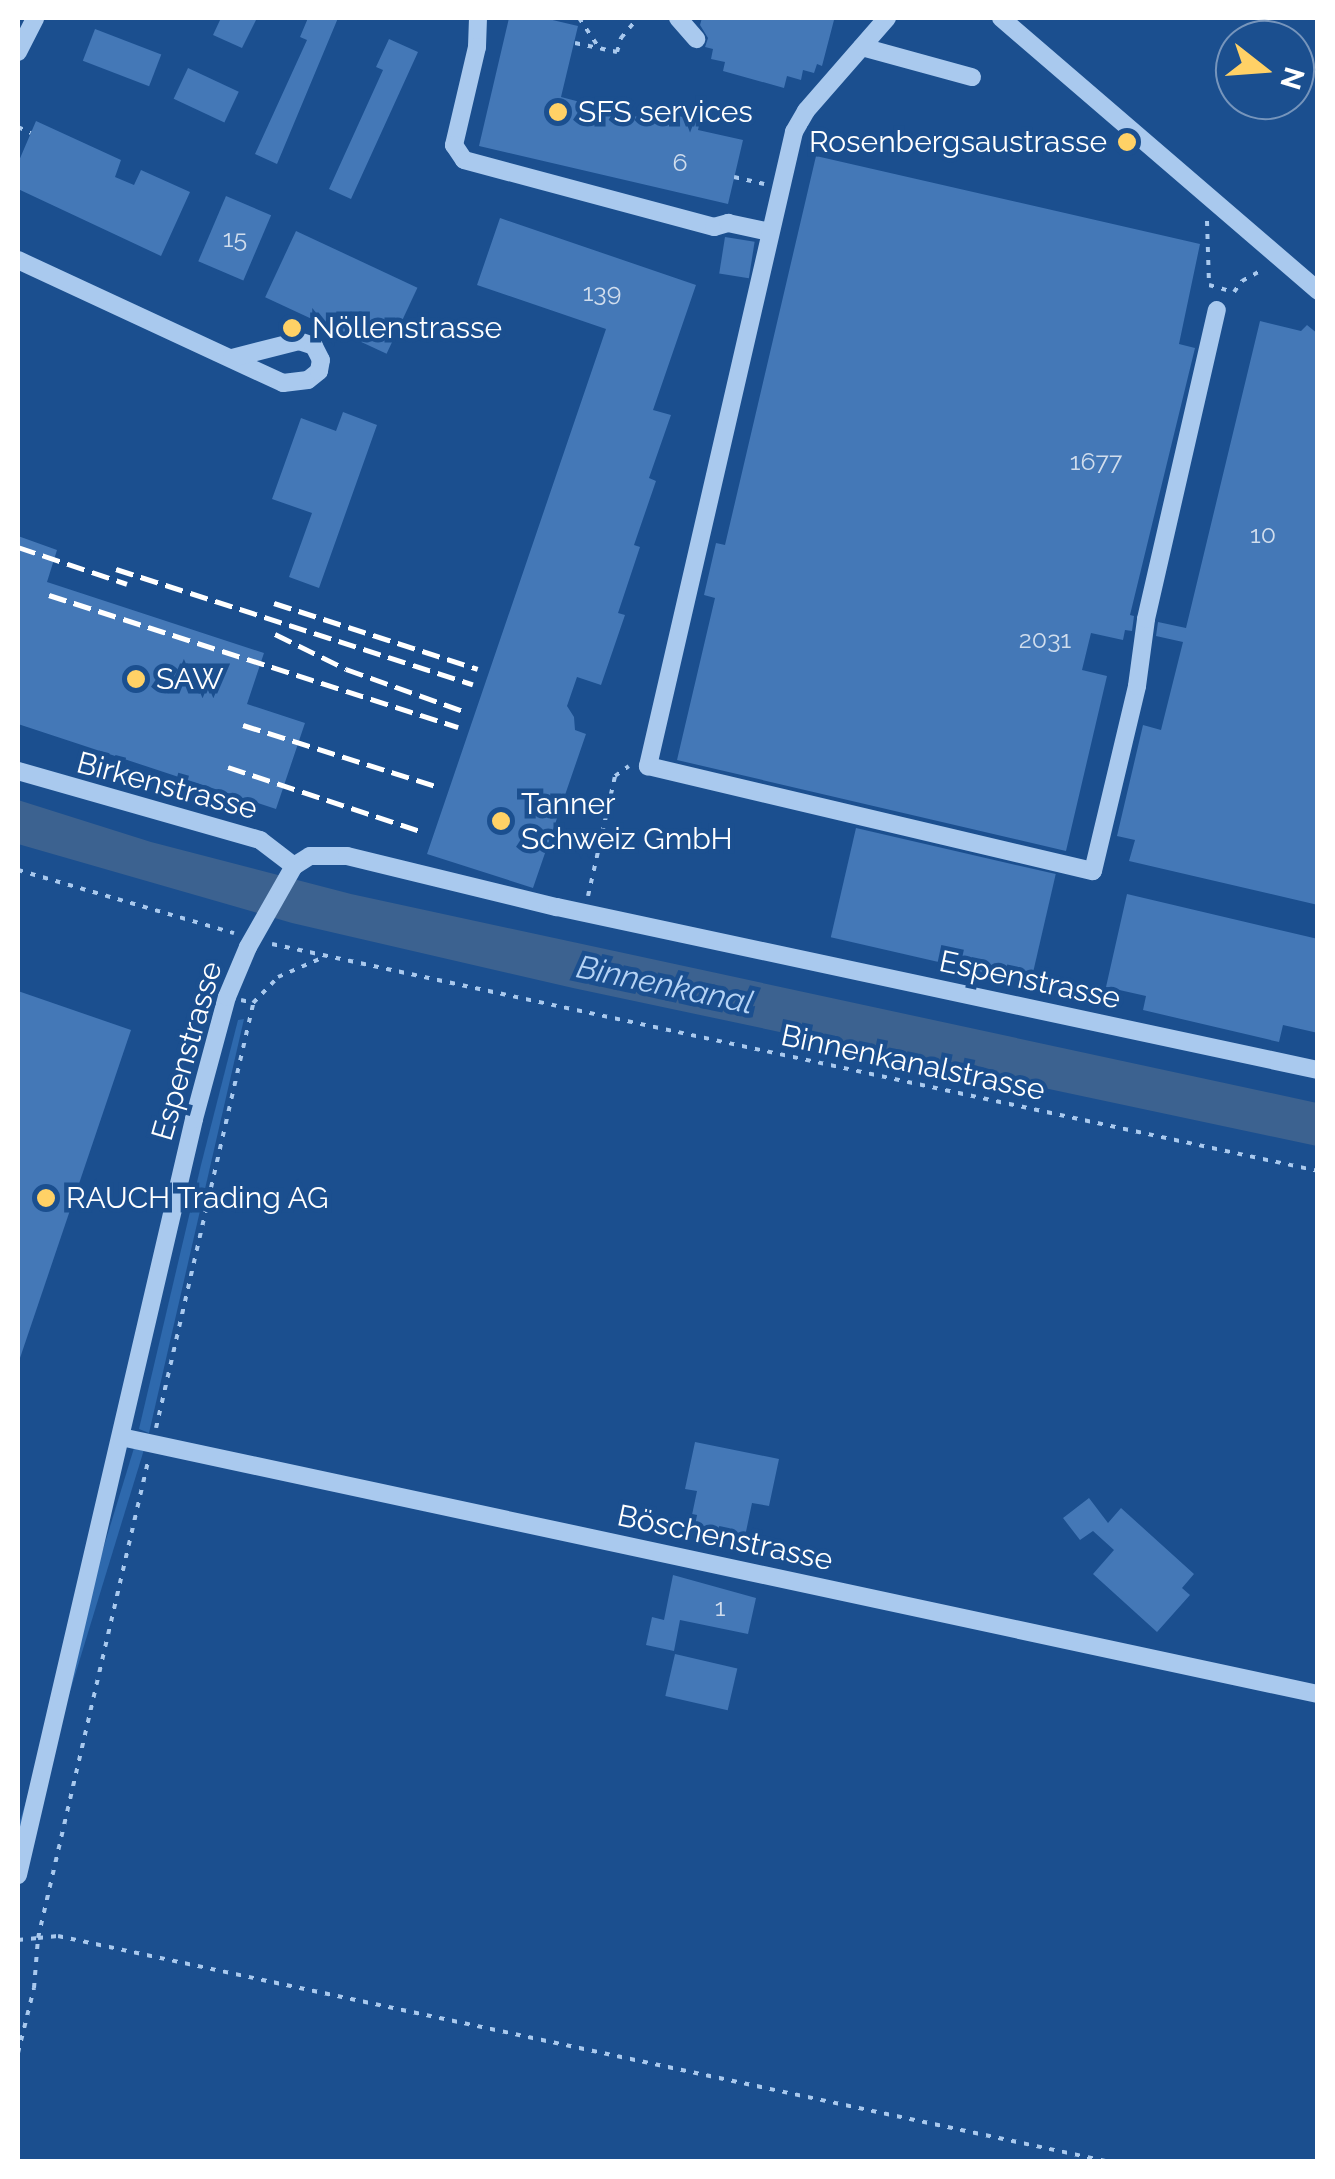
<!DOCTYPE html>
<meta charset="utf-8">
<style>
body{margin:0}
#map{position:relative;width:1335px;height:2179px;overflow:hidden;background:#1b4f8f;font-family:Raleway,sans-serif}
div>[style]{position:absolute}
.green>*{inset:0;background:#2e69ad;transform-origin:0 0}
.water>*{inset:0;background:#3c6290}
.building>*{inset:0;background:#4478b7;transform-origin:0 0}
.path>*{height:4px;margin-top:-2px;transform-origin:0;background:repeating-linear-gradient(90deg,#a9c9ee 0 5px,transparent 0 13px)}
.minor>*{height:18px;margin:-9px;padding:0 9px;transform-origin:9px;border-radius:9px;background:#a9c9ee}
.rail>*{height:5px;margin-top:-2.5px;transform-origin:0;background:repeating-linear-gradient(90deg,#fff 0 18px,transparent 0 26px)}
.minor-bridge>*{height:18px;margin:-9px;padding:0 9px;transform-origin:9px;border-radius:9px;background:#a9c9ee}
.dots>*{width:28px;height:28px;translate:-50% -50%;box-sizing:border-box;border:5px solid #1b4f8f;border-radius:50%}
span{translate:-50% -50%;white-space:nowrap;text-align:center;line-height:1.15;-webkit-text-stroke:9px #1b4f8f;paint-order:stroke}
.number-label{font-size:25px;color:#d0dded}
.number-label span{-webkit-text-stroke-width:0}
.poi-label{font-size:30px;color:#fff}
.left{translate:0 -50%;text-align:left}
.right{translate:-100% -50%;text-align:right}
.street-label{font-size:30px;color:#fff}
.water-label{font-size:32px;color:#b5d3f5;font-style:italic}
.frame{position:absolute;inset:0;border:20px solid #fff;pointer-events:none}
.north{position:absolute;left:1215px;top:20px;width:100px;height:100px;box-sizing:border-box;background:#1b4f8f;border:2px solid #7695bc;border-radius:50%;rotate:107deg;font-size:28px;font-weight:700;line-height:40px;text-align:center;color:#fff}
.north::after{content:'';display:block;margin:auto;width:35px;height:45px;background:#ffd166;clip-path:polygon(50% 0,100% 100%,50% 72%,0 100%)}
</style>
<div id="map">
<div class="green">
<div style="clip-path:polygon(244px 1019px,149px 1433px,139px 1429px,201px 1165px,238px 1020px)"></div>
<div style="left:134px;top:1448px;width:10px;height:486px;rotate:17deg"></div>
</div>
<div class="water">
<div style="clip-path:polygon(18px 800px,151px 842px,351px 894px,1317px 1103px,1317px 1146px,573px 988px,292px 923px,18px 844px)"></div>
</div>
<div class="building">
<div style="clip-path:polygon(221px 18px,257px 18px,242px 48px,213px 35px)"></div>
<div style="clip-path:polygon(308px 18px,338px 18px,277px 164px,255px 154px,307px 40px,300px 37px)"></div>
<div style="clip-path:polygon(509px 18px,544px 18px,578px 26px,561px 97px,607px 109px,609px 100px,630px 106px,629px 115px,675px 125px,678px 116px,700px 121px,698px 130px,743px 140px,728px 204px,479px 146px)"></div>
<div style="clip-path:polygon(702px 18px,824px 18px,834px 20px,822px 66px,817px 64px,814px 73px,803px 70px,801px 80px,787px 76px,784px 88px,723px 71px,725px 62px,711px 59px,713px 49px,705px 47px,708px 38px,700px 25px)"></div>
<div style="left:95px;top:29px;width:71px;height:34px;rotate:21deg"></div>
<div style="clip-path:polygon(389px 39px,418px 52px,351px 199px,329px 189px,383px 70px,376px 67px)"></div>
<div style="left:188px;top:68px;width:56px;height:34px;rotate:25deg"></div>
<div style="clip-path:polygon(36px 121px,121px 160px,115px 177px,134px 185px,141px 170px,190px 192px,161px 256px,18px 189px,18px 163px)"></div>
<div style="clip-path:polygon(816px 156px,1200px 244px,1179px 344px,1195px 348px,1130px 615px,1134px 616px,1132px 631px,1125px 630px,1123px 640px,1091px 633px,1082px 670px,1107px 676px,1066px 851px,677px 760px,715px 598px,704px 595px,716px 543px,725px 545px)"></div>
<div style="left:226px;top:196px;width:49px;height:71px;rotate:23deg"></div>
<div style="clip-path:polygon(500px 218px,696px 285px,653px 410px,671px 415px,649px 478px,656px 481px,634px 545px,640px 547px,618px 613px,625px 615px,601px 685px,577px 677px,567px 706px,574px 717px,575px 730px,586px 734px,533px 888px,427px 854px,606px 329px,477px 285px)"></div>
<div style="left:296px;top:231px;width:134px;height:73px;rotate:25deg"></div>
<div style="left:725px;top:237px;width:30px;height:37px;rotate:9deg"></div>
<div style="clip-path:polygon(1260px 321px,1301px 331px,1307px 325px,1318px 334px,1318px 905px,1129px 861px,1135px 840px,1117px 836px,1143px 725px,1161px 730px,1183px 642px,1156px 636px,1158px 622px,1186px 628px)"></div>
<div style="clip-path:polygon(343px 412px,377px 425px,319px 588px,289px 577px,312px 513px,272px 499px,301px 418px,336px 431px)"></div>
<div style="clip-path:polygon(18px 536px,57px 550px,47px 582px,264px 653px,247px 704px,305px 723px,276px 809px,18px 724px)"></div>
<div style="left:856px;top:828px;width:205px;height:112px;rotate:13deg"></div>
<div style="clip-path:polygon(1127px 894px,1318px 939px,1318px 1033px,1283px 1025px,1279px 1042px,1143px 1010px,1146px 996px,1106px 987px)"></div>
<div style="clip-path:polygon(18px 991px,131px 1030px,20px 1358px,18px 1358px)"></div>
<div style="clip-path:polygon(695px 1442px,779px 1459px,769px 1506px,752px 1503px,743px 1546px,688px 1534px,697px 1491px,685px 1489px)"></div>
<div style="clip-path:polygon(1089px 1498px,1108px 1523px,1121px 1508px,1194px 1574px,1182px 1588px,1190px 1595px,1157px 1632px,1093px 1574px,1114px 1550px,1093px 1531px,1080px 1540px,1063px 1518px)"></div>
<div style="clip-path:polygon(673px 1575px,756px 1598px,748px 1634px,680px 1620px,674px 1651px,646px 1645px,652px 1617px,664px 1620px)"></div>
<div style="left:675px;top:1654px;width:64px;height:43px;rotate:13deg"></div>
</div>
<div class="path">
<div style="left:579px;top:18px;width:36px;rotate:56deg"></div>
<div style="left:575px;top:43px;width:43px;rotate:12.1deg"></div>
<div style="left:617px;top:52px;width:15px;rotate:-74deg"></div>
<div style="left:621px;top:38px;width:26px;rotate:-50deg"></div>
<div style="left:18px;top:127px;width:14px;rotate:25deg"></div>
<div style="left:734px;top:177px;width:31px;rotate:13deg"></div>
<div style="left:1207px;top:221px;width:64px;rotate:88.2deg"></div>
<div style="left:1209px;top:285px;width:26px;rotate:16deg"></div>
<div style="left:1234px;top:292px;width:14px;rotate:-54deg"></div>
<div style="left:1242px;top:281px;width:25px;rotate:-29deg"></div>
<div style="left:18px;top:870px;width:225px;rotate:16.3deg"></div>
<div style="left:588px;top:896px;width:123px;rotate:-77.3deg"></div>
<div style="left:615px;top:776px;width:17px;rotate:-36deg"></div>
<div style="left:272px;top:944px;width:1070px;rotate:12.24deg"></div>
<div style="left:241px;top:1000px;width:12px;rotate:14deg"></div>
<div style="left:253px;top:1003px;width:36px;rotate:-46deg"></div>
<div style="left:278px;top:977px;width:48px;rotate:-23.4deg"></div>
<div style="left:156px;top:1428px;width:436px;rotate:-77.1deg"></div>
<div style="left:18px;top:1940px;width:20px;rotate:-6deg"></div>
<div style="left:38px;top:1938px;width:489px;rotate:-77deg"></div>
<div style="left:18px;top:2053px;width:67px;rotate:-76.2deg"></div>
<div style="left:34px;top:1988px;width:50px;rotate:-85.4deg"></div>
<div style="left:38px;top:1938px;width:20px;rotate:-6deg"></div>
<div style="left:58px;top:1936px;width:1076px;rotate:12.12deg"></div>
</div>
<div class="minor">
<div style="left:478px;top:18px;width:29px;rotate:92deg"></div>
<div style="left:477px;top:47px;width:101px;rotate:103.2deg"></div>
<div style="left:454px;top:145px;width:18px;rotate:56deg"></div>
<div style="left:464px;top:160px;width:259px;rotate:15deg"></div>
<div style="left:714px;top:227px;width:15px;rotate:-16deg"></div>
<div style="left:728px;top:223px;width:43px;rotate:12.1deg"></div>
<div style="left:678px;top:18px;width:28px;rotate:49deg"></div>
<div style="left:887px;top:18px;width:123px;rotate:131.1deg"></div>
<div style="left:806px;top:111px;width:24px;rotate:120deg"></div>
<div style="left:794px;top:132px;width:651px;rotate:102.97deg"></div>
<div style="left:648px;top:766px;width:457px;rotate:13.3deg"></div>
<div style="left:1093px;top:871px;width:190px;rotate:-76.6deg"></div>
<div style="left:1137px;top:686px;width:68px;rotate:-82.3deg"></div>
<div style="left:1146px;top:619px;width:317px;rotate:-77.1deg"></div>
<div style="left:1001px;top:18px;width:418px;rotate:40.7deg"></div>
<div style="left:862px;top:47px;width:114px;rotate:15.3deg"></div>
<div style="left:18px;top:52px;width:38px;rotate:-63deg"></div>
<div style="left:18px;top:260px;width:292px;rotate:24.9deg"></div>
<div style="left:283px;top:383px;width:25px;rotate:-7deg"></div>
<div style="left:308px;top:380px;width:14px;rotate:-39deg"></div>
<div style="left:319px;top:371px;width:11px;rotate:-80deg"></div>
<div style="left:321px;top:360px;width:16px;rotate:-117deg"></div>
<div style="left:314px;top:346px;width:16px;rotate:-162deg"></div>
<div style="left:299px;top:341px;width:69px;rotate:165.8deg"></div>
<div style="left:18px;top:771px;width:252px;rotate:15.9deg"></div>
<div style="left:260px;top:840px;width:43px;rotate:37.4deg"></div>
<div style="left:294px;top:866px;width:19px;rotate:-32deg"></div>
<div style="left:310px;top:856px;width:37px"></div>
<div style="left:347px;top:856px;width:216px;rotate:13.7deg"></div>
<div style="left:557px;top:907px;width:778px;rotate:12.09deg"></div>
<div style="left:121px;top:1437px;width:1224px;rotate:12.12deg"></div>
<div style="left:18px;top:1875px;width:776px;rotate:-76.89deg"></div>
<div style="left:194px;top:1119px;width:126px;rotate:-74.9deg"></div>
<div style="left:227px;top:997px;width:54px;rotate:-67.2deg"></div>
</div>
<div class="rail">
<div style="left:18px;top:547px;width:115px;rotate:18.7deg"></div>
<div style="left:116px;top:569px;width:375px;rotate:17.9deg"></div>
<div style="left:49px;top:595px;width:430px;rotate:17.9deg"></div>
<div style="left:274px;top:603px;width:214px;rotate:17.9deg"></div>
<div style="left:275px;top:634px;width:79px;rotate:26.2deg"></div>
<div style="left:346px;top:669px;width:124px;rotate:19.7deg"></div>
<div style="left:243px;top:725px;width:205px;rotate:17.6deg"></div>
<div style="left:228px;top:767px;width:206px;rotate:18.4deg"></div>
</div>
<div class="minor-bridge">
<div style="left:248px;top:947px;width:93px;rotate:-60.4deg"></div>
</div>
<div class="dots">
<div style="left:558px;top:112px;background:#ffd166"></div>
<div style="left:1127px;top:142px;background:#ffd166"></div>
<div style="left:292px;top:328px;background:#ffd166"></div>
<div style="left:136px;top:679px;background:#ffd166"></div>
<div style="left:501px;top:821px;background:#ffd166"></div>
<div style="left:46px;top:1198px;background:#ffd166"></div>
</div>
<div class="number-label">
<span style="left:680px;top:162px">6</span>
<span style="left:235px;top:238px">15</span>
<span style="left:602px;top:292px">139</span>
<span style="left:1096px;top:461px">1677</span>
<span style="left:1263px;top:534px">10</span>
<span style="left:1045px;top:639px">2031</span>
<span style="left:720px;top:1607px">1</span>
</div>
<div class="poi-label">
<span class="left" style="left:578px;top:112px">SFS services</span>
<span class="right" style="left:1107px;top:142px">Rosenbergsaustrasse</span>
<span class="left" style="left:312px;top:328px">Nöllenstrasse</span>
<span class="left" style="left:156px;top:679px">SAW</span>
<span class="left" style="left:521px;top:821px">Tanner<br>Schweiz GmbH</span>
<span class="left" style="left:66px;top:1198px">RAUCH Trading AG</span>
</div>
<div class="street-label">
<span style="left:167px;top:786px;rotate:15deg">Birkenstrasse</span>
<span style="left:1030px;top:980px;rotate:12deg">Espenstrasse</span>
<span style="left:187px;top:1051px;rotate:-74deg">Espenstrasse</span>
<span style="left:913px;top:1063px;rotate:12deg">Binnenkanalstrasse</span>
<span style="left:725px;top:1538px;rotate:12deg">Böschenstrasse</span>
</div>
<div class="water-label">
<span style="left:665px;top:985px;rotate:12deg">Binnenkanal</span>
</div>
<div class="frame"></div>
<div class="north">N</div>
</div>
